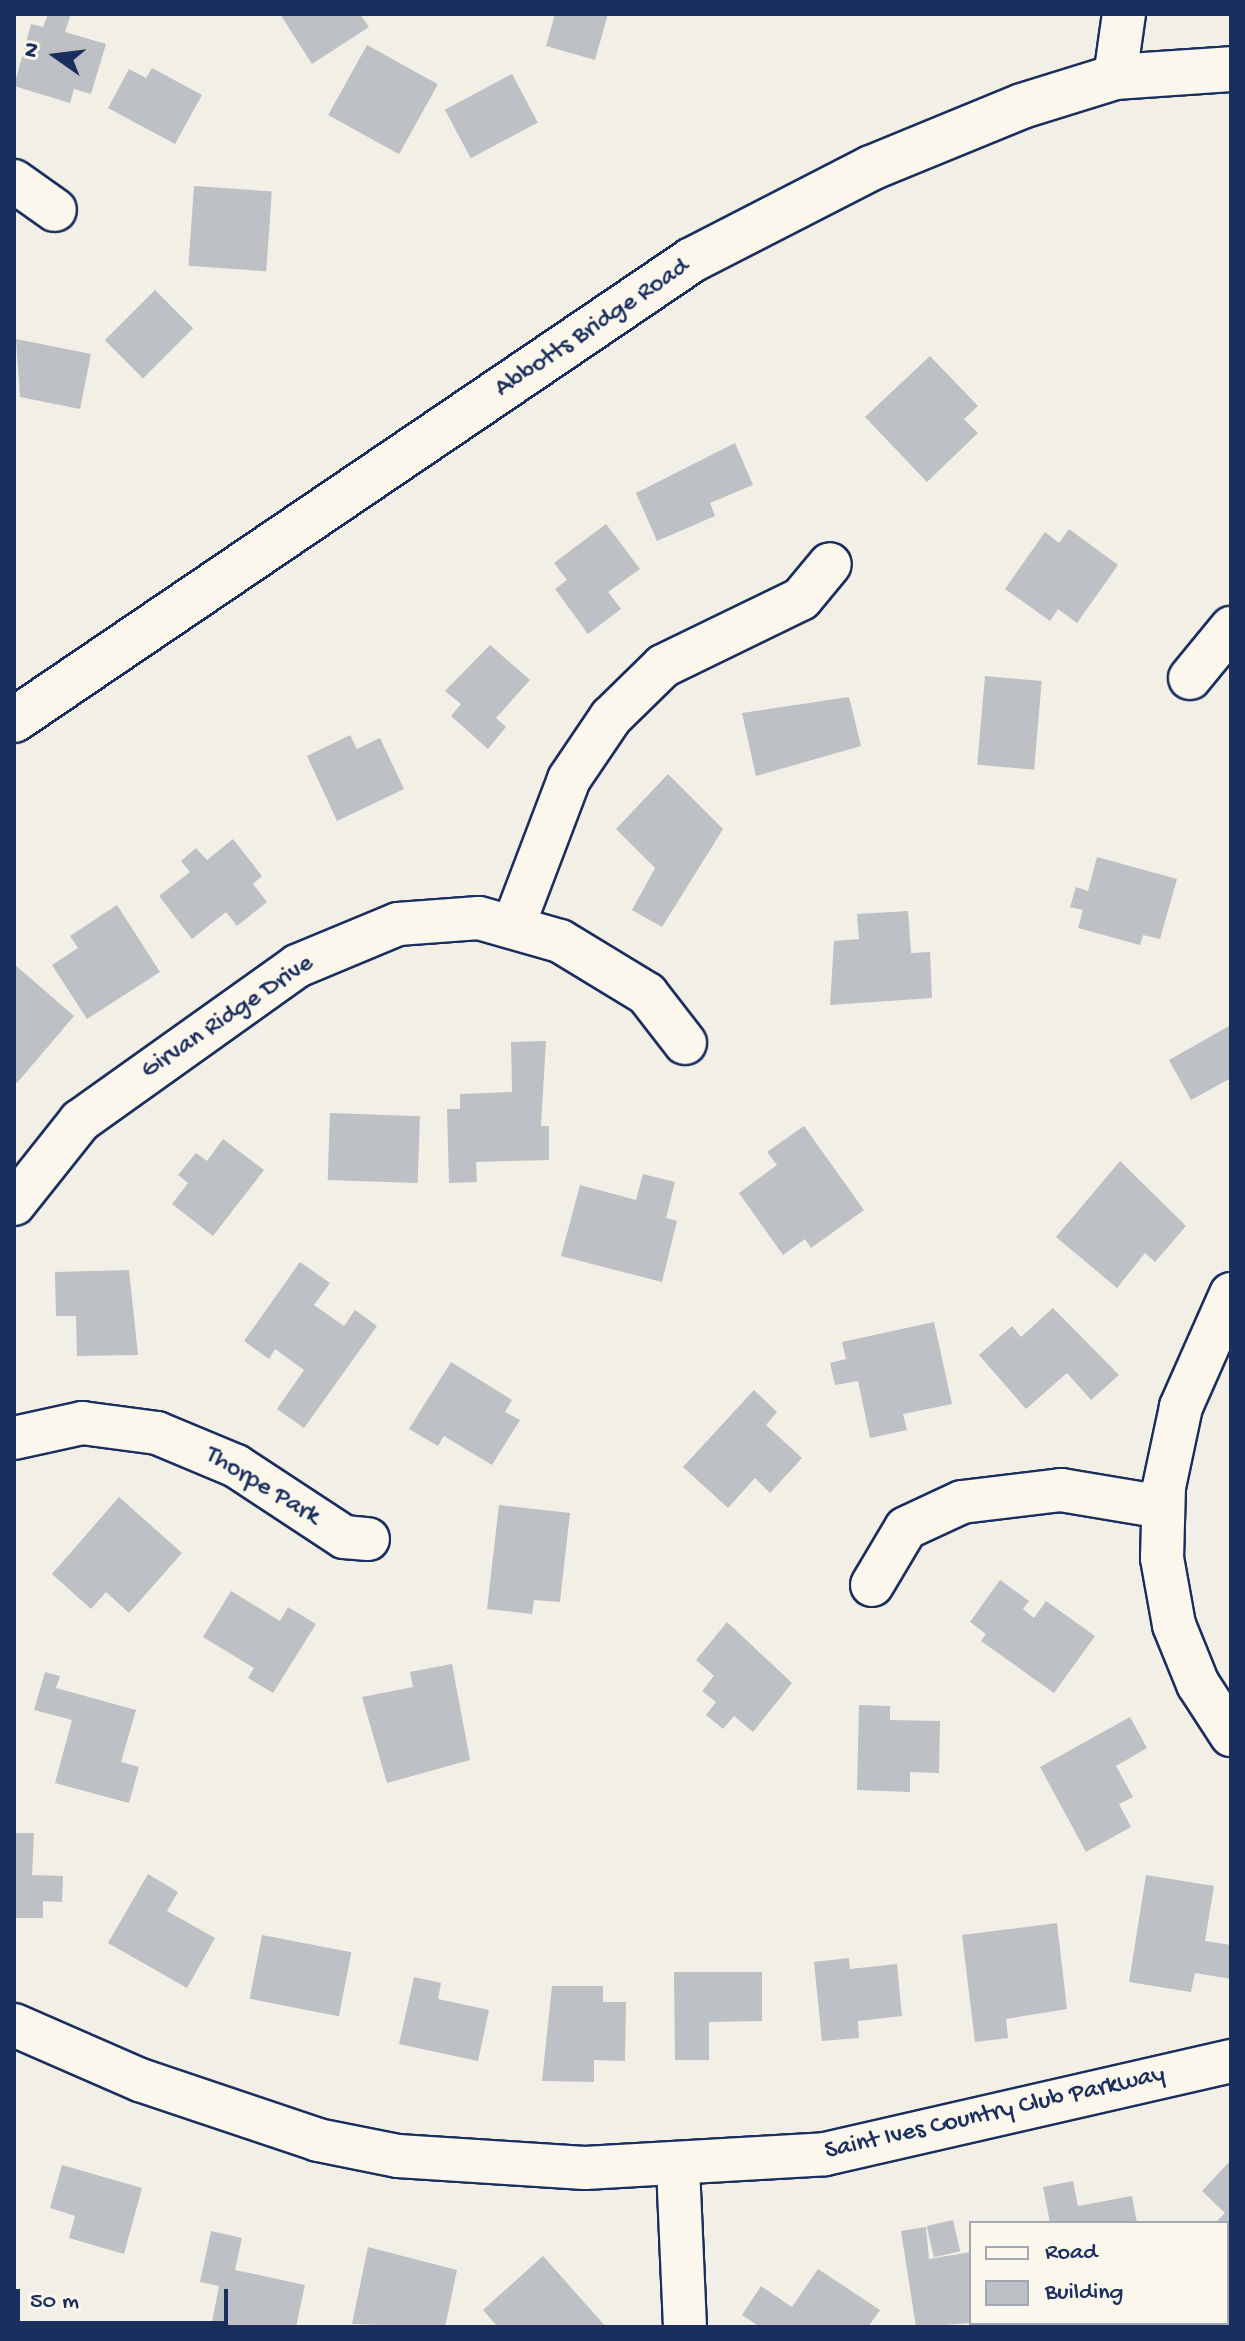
<!DOCTYPE html>
<style>
body{margin:0}
#map{position:relative;width:1245px;height:2341px;overflow:hidden;background:#f2efe6;font-family:"Gochi Hand",sans-serif}
div>[style]{position:absolute}
.building>*{inset:0;background:#bdc0c4;transform-origin:0 0}
.roads{filter:drop-shadow(2px 0 #1b2f5e) drop-shadow(-2px 0 #1b2f5e) drop-shadow(0 2px #1b2f5e) drop-shadow(0 -2px #1b2f5e)}
.minor>*{height:42px;margin:-21px;padding:0 21px;transform-origin:21px;border-radius:21px;background:#fbf7ec}
.major>*{height:44px;margin:-22px;padding:0 22px;transform-origin:22px;border-radius:22px;background:#fbf7ec}
span{translate:-50% -50%;white-space:nowrap;text-align:center;line-height:1.15;-webkit-text-stroke:7px #fbf7ec;paint-order:stroke}
.street-label{font-size:26px;color:#1b2f5e}
.frame{position:absolute;inset:0;border:16px solid #1b2f5e;pointer-events:none}
.legend{position:absolute;left:969px;top:2221px;width:260px;height:104px;box-sizing:border-box;background:#fbf7ec;border:2px solid #a1a7b3;margin:0;padding:10px 14px;list-style:none;font-size:24px;color:#1b2f5e}
.legend li{display:flex;align-items:center;gap:16px;height:40px}
.legend b{width:40px;border:2px solid #a1a7b3}
.north{position:absolute;left:16px;top:16px;width:80px;height:80px;-webkit-text-stroke:6px #fbf7ec;paint-order:stroke;rotate:284deg;font-size:22px;font-weight:700;line-height:32px;text-align:center;color:#1b2f5e}
.north::after{content:'';display:block;margin:auto;width:28px;height:36px;background:#1b2f5e;clip-path:polygon(50% 0,100% 100%,50% 72%,0 100%)}
.scale{position:absolute;left:16px;top:2289px;width:212px;height:36px;box-sizing:border-box;border:4px solid #1b2f5e;border-top:0;padding-left:10px;font-size:24px;line-height:28px;white-space:nowrap;color:#1b2f5e;-webkit-text-stroke:6px #fbf7ec;paint-order:stroke}
</style>
<div id="map">
<div class="building">
<div style="clip-path:polygon(48px 14px,71px 14px,65px 32px,106px 44px,91px 94px,74px 89px,70px 103px,14px 86px,31px 24px,43px 27px)"></div>
<div style="clip-path:polygon(280px 14px,360px 14px,369px 27px,312px 64px)"></div>
<div style="clip-path:polygon(555px 14px,608px 14px,595px 60px,546px 46px)"></div>
<div style="left:367px;top:45px;width:81px;height:80px;rotate:29deg"></div>
<div style="clip-path:polygon(152px 68px,202px 95px,175px 144px,108px 108px,129px 69px,146px 78px)"></div>
<div style="left:512px;top:74px;width:55px;height:76px;rotate:62deg"></div>
<div style="left:194px;top:186px;width:78px;height:80px;rotate:4deg"></div>
<div style="left:155px;top:290px;width:54px;height:71px;rotate:45deg"></div>
<div style="clip-path:polygon(16px 339px,91px 354px,80px 409px,20px 397px)"></div>
<div style="clip-path:polygon(930px 356px,978px 406px,964px 419px,978px 433px,927px 482px,865px 417px)"></div>
<div style="clip-path:polygon(735px 443px,753px 485px,710px 503px,715px 516px,657px 541px,636px 493px)"></div>
<div style="clip-path:polygon(606px 524px,640px 569px,608px 592px,621px 609px,588px 634px,555px 589px,567px 580px,554px 563px)"></div>
<div style="clip-path:polygon(1069px 529px,1118px 565px,1077px 623px,1058px 609px,1050px 621px,1005px 589px,1045px 532px,1059px 543px)"></div>
<div style="clip-path:polygon(490px 645px,530px 680px,496px 718px,506px 727px,488px 749px,451px 716px,461px 704px,445px 691px)"></div>
<div style="left:985px;top:676px;width:57px;height:89px;rotate:5deg"></div>
<div style="clip-path:polygon(849px 697px,861px 746px,756px 776px,742px 713px)"></div>
<div style="clip-path:polygon(350px 735px,357px 749px,380px 738px,404px 789px,337px 821px,307px 756px)"></div>
<div style="clip-path:polygon(668px 774px,723px 829px,662px 927px,632px 910px,655px 868px,616px 829px)"></div>
<div style="clip-path:polygon(233px 839px,262px 876px,253px 884px,267px 902px,237px 926px,226px 912px,192px 939px,159px 896px,190px 872px,181px 861px,196px 848px,207px 860px)"></div>
<div style="clip-path:polygon(1097px 857px,1177px 879px,1160px 939px,1143px 935px,1140px 945px,1078px 928px,1083px 910px,1070px 907px,1076px 887px,1088px 891px)"></div>
<div style="clip-path:polygon(117px 905px,160px 972px,87px 1019px,52px 965px,78px 948px,70px 936px)"></div>
<div style="clip-path:polygon(908px 911px,911px 953px,930px 952px,932px 998px,830px 1005px,834px 941px,859px 939px,857px 914px)"></div>
<div style="clip-path:polygon(14px 964px,74px 1016px,17px 1083px,14px 1081px)"></div>
<div style="clip-path:polygon(1231px 1025px,1231px 1078px,1191px 1100px,1169px 1060px)"></div>
<div style="clip-path:polygon(546px 1041px,541px 1126px,549px 1126px,549px 1160px,476px 1162px,477px 1182px,449px 1183px,447px 1109px,460px 1109px,460px 1094px,512px 1092px,511px 1042px)"></div>
<div style="left:330px;top:1113px;width:90px;height:67px;rotate:2deg"></div>
<div style="clip-path:polygon(804px 1126px,864px 1210px,811px 1248px,805px 1239px,783px 1255px,739px 1193px,777px 1165px,767px 1152px)"></div>
<div style="clip-path:polygon(223px 1139px,264px 1170px,213px 1236px,172px 1204px,188px 1183px,178px 1175px,196px 1153px,207px 1161px)"></div>
<div style="clip-path:polygon(1120px 1161px,1186px 1226px,1155px 1262px,1145px 1253px,1117px 1288px,1056px 1237px)"></div>
<div style="clip-path:polygon(643px 1174px,675px 1182px,666px 1218px,677px 1221px,662px 1282px,561px 1256px,580px 1185px,636px 1200px)"></div>
<div style="clip-path:polygon(300px 1262px,330px 1283px,314px 1305px,344px 1326px,355px 1310px,377px 1326px,304px 1428px,277px 1409px,304px 1370px,275px 1349px,269px 1359px,244px 1341px)"></div>
<div style="clip-path:polygon(129px 1270px,138px 1355px,77px 1356px,76px 1316px,56px 1316px,55px 1272px)"></div>
<div style="clip-path:polygon(1053px 1308px,1119px 1375px,1091px 1400px,1067px 1373px,1026px 1409px,979px 1355px,1012px 1326px,1021px 1337px)"></div>
<div style="clip-path:polygon(934px 1322px,952px 1404px,903px 1414px,907px 1430px,870px 1438px,858px 1381px,835px 1385px,830px 1363px,846px 1359px,842px 1342px)"></div>
<div style="clip-path:polygon(451px 1362px,512px 1400px,505px 1412px,520px 1420px,492px 1465px,444px 1436px,438px 1446px,409px 1429px)"></div>
<div style="clip-path:polygon(754px 1390px,777px 1412px,766px 1425px,802px 1458px,770px 1493px,755px 1478px,728px 1508px,683px 1467px)"></div>
<div style="clip-path:polygon(119px 1497px,182px 1553px,129px 1613px,106px 1592px,91px 1609px,52px 1574px)"></div>
<div style="clip-path:polygon(499px 1505px,570px 1513px,560px 1602px,534px 1600px,532px 1614px,487px 1609px)"></div>
<div style="clip-path:polygon(1000px 1580px,1029px 1601px,1023px 1609px,1034px 1618px,1046px 1601px,1095px 1636px,1054px 1693px,981px 1641px,986px 1634px,970px 1622px)"></div>
<div style="clip-path:polygon(231px 1591px,280px 1621px,288px 1607px,316px 1624px,273px 1693px,248px 1678px,254px 1668px,203px 1637px)"></div>
<div style="clip-path:polygon(727px 1622px,792px 1683px,753px 1732px,734px 1716px,723px 1729px,706px 1715px,716px 1702px,702px 1691px,714px 1676px,696px 1660px)"></div>
<div style="clip-path:polygon(452px 1664px,470px 1760px,387px 1783px,362px 1697px,413px 1687px,410px 1672px)"></div>
<div style="clip-path:polygon(45px 1672px,60px 1676px,56px 1688px,136px 1710px,121px 1762px,139px 1767px,129px 1803px,55px 1783px,72px 1720px,34px 1710px)"></div>
<div style="clip-path:polygon(859px 1705px,890px 1706px,890px 1720px,940px 1721px,939px 1773px,910px 1772px,910px 1792px,857px 1790px)"></div>
<div style="clip-path:polygon(1130px 1717px,1147px 1748px,1116px 1766px,1133px 1797px,1119px 1804px,1131px 1827px,1086px 1852px,1040px 1767px)"></div>
<div style="clip-path:polygon(14px 1833px,34px 1833px,32px 1875px,63px 1876px,62px 1902px,43px 1901px,43px 1918px,14px 1918px)"></div>
<div style="clip-path:polygon(148px 1874px,178px 1892px,167px 1911px,215px 1938px,187px 1988px,108px 1943px)"></div>
<div style="clip-path:polygon(1146px 1875px,1214px 1886px,1205px 1941px,1231px 1945px,1231px 1979px,1195px 1973px,1191px 1992px,1129px 1982px)"></div>
<div style="clip-path:polygon(1057px 1923px,1067px 2009px,1006px 2019px,1008px 2038px,975px 2042px,962px 1935px)"></div>
<div style="left:262px;top:1935px;width:91px;height:65px;rotate:11deg"></div>
<div style="clip-path:polygon(849px 1958px,850px 1969px,897px 1964px,902px 2016px,858px 2021px,859px 2038px,822px 2041px,814px 1962px)"></div>
<div style="clip-path:polygon(674px 1972px,762px 1972px,762px 2021px,709px 2022px,709px 2060px,675px 2060px)"></div>
<div style="clip-path:polygon(414px 1977px,441px 1983px,438px 1999px,489px 2010px,478px 2061px,399px 2044px)"></div>
<div style="clip-path:polygon(552px 1986px,603px 1986px,603px 2002px,626px 2002px,625px 2061px,594px 2060px,594px 2082px,542px 2081px)"></div>
<div style="clip-path:polygon(1231px 2160px,1231px 2240px,1229px 2242px,1227px 2223px,1215px 2223px,1225px 2213px,1202px 2191px)"></div>
<div style="clip-path:polygon(62px 2165px,142px 2188px,124px 2254px,69px 2238px,75px 2216px,50px 2208px)"></div>
<div style="clip-path:polygon(1073px 2181px,1078px 2206px,1132px 2196px,1137px 2223px,1050px 2223px,1043px 2187px)"></div>
<div style="left:953px;top:2220px;width:32px;height:27px;rotate:77deg"></div>
<div style="clip-path:polygon(926px 2227px,929px 2259px,971px 2252px,971px 2323px,916px 2327px,901px 2231px)"></div>
<div style="clip-path:polygon(211px 2231px,242px 2238px,235px 2270px,305px 2285px,296px 2327px,211px 2327px,219px 2286px,200px 2282px)"></div>
<div style="clip-path:polygon(368px 2247px,457px 2270px,445px 2327px,352px 2324px)"></div>
<div style="clip-path:polygon(543px 2256px,606px 2327px,498px 2327px,483px 2310px)"></div>
<div style="clip-path:polygon(818px 2269px,880px 2310px,868px 2327px,760px 2327px,742px 2315px,761px 2286px,792px 2307px)"></div>
</div>
<div class="roads">
<div class="minor">
<div style="left:1115px;top:77px;width:64px;rotate:-81.9deg"></div>
<div style="left:14px;top:181px;width:50px;rotate:35.3deg"></div>
<div style="left:1190px;top:678px;width:65px;rotate:-50.6deg"></div>
<div style="left:514px;top:924px;width:155px;rotate:-69.2deg"></div>
<div style="left:569px;top:779px;width:75px;rotate:-55.9deg"></div>
<div style="left:611px;top:717px;width:73px;rotate:-44.4deg"></div>
<div style="left:663px;top:666px;width:153px;rotate:-25.9deg"></div>
<div style="left:801px;top:599px;width:45px;rotate:-50.4deg"></div>
<div style="left:14px;top:1204px;width:106px;rotate:-51.5deg"></div>
<div style="left:80px;top:1121px;width:267px;rotate:-35.5deg"></div>
<div style="left:297px;top:966px;width:109px;rotate:-22.6deg"></div>
<div style="left:398px;top:924px;width:81px;rotate:-4.2deg"></div>
<div style="left:479px;top:918px;width:84px;rotate:15.9deg"></div>
<div style="left:560px;top:941px;width:102px;rotate:31.3deg"></div>
<div style="left:647px;top:994px;width:62px;rotate:52.2deg"></div>
<div style="left:1231px;top:1294px;width:124px;rotate:113.9deg"></div>
<div style="left:1181px;top:1407px;width:82px;rotate:102deg"></div>
<div style="left:1164px;top:1487px;width:71px;rotate:91.6deg"></div>
<div style="left:1162px;top:1558px;width:68px;rotate:79.8deg"></div>
<div style="left:1174px;top:1625px;width:64px;rotate:67.9deg"></div>
<div style="left:1198px;top:1684px;width:61px;rotate:57.1deg"></div>
<div style="left:14px;top:1438px;width:70px;rotate:-12.4deg"></div>
<div style="left:82px;top:1423px;width:76px;rotate:7.6deg"></div>
<div style="left:157px;top:1433px;width:86px;rotate:22.7deg"></div>
<div style="left:236px;top:1466px;width:129px;rotate:33.3deg"></div>
<div style="left:344px;top:1537px;width:24px;rotate:5deg"></div>
<div style="left:872px;top:1585px;width:66px;rotate:-59.2deg"></div>
<div style="left:906px;top:1528px;width:62px;rotate:-24.9deg"></div>
<div style="left:962px;top:1502px;width:100px;rotate:-6.9deg"></div>
<div style="left:1061px;top:1490px;width:103px;rotate:9.5deg"></div>
<div style="left:14px;top:2025px;width:137px;rotate:23.6deg"></div>
<div style="left:140px;top:2080px;width:188px;rotate:18.6deg"></div>
<div style="left:318px;top:2140px;width:82px;rotate:11.3deg"></div>
<div style="left:398px;top:2156px;width:187px;rotate:3.7deg"></div>
<div style="left:585px;top:2168px;width:240px;rotate:-3.3deg"></div>
<div style="left:825px;top:2154px;width:417px;rotate:-12.9deg"></div>
<div style="left:678px;top:2167px;width:160px;rotate:87.5deg"></div>
</div>
<div class="major">
<div style="left:14px;top:720px;width:819px;rotate:-34.16deg"></div>
<div style="left:692px;top:260px;width:201px;rotate:-27.2deg"></div>
<div style="left:871px;top:168px;width:163px;rotate:-22.3deg"></div>
<div style="left:1022px;top:106px;width:97px;rotate:-17.3deg"></div>
<div style="left:1115px;top:77px;width:116px;rotate:-3.9deg"></div>
</div>
</div>
<div class="street-label">
<span style="left:593px;top:329px;rotate:-34deg">Abbotts Bridge Road</span>
<span style="left:228px;top:1018px;rotate:-34deg">Girvan Ridge Drive</span>
<span style="left:262px;top:1487px;rotate:31deg">Thorpe Park</span>
<span style="left:995px;top:2114px;rotate:-13deg">Saint Ives Country Club Parkway</span>
</div>
<div class="frame"></div>
<ul class="legend">
<li><b style="height:10px;background:#fbf7ec"></b>Road</li>
<li><b style="height:22px;background:#bdc0c4"></b>Building</li>
</ul>
<div class="north">N</div>
<div class="scale">50 m</div>
</div>
